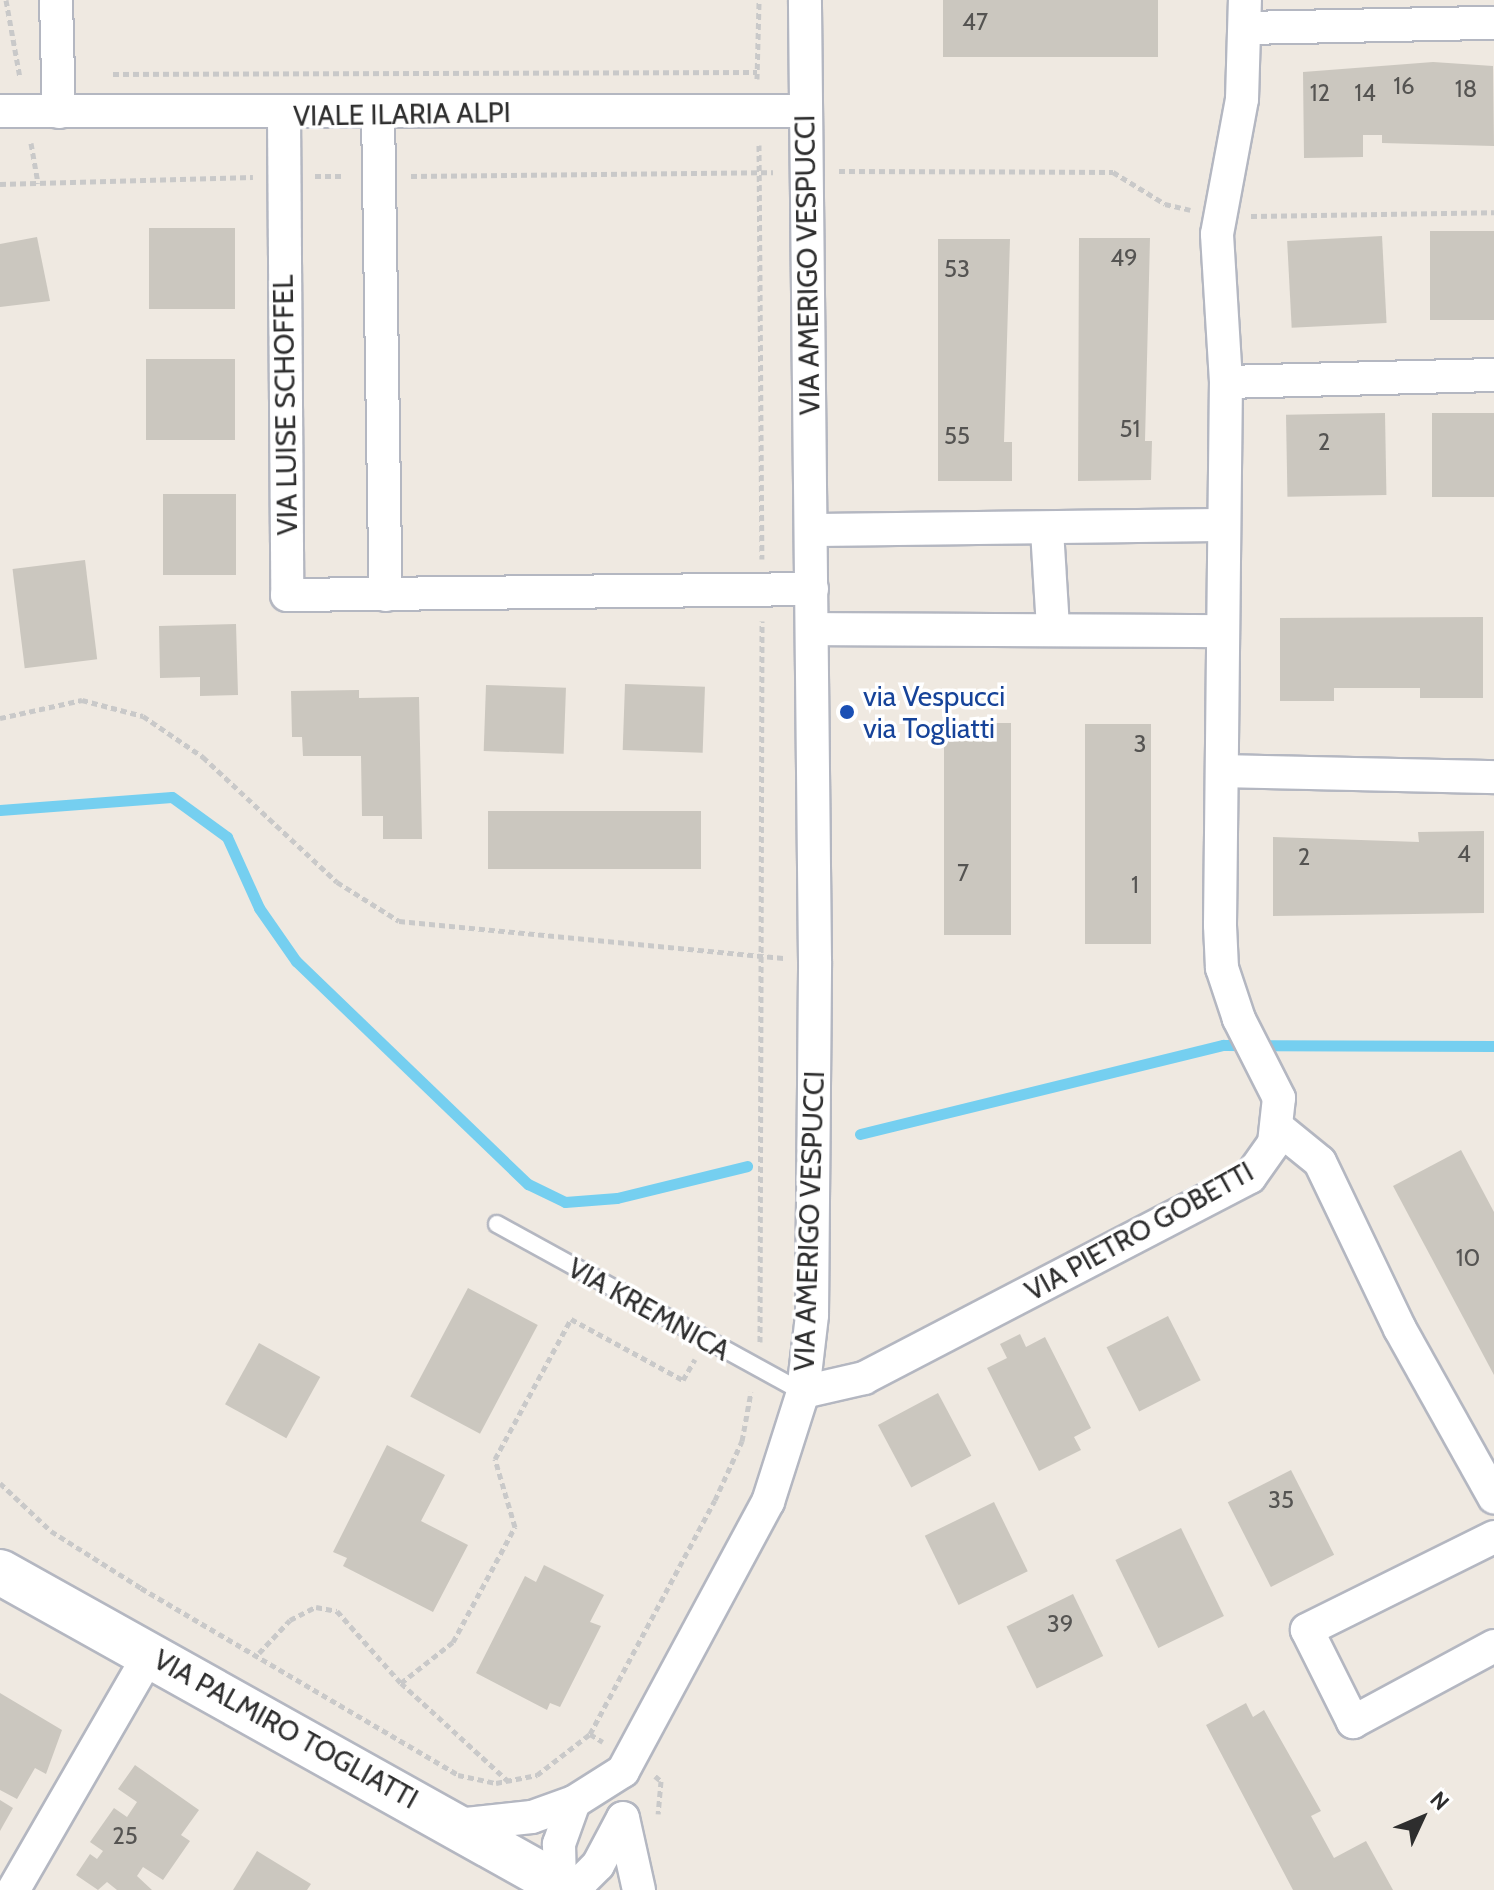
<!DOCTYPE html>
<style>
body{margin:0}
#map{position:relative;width:1494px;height:1890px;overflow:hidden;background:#efe9e1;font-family:Cabin,sans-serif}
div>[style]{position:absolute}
.stream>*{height:11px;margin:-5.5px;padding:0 5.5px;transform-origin:5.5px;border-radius:5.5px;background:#75cff0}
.building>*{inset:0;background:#cbc7bf;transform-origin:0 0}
.path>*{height:5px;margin-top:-2.5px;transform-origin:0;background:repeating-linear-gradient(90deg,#c9c9c9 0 6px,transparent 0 10px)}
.roads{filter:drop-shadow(2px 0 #b4b7c1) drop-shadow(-2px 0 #b4b7c1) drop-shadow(0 2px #b4b7c1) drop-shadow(0 -2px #b4b7c1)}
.lane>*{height:16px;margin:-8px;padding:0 8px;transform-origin:8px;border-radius:8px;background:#fff}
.street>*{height:32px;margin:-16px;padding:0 16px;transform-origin:16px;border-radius:16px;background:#fff}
.secondary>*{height:44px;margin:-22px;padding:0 22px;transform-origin:22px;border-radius:22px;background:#fff}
.dots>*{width:22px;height:22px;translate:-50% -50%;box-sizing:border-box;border:4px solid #fff;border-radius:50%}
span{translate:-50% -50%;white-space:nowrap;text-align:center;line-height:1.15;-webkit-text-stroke:7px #fff;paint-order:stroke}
.number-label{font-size:24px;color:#555452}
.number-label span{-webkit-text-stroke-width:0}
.street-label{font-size:28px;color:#2e2e2e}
.transit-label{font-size:28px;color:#164399}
.left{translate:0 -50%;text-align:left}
.north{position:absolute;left:1382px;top:1778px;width:80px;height:80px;-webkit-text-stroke:6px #fff;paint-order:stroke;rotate:46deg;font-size:22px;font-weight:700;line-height:32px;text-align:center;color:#2e2e2e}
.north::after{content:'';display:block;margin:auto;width:28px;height:36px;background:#2e2e2e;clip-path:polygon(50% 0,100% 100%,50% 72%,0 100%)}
</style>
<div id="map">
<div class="stream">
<div style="left:0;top:810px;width:172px;rotate:-4.3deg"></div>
<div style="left:172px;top:797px;width:68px;rotate:36deg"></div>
<div style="left:227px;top:837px;width:78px;rotate:65.7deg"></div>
<div style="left:259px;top:908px;width:65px;rotate:55.1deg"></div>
<div style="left:296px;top:961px;width:322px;rotate:43.9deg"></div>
<div style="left:528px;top:1184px;width:41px;rotate:25.9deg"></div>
<div style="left:565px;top:1202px;width:52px;rotate:-4.4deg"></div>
<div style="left:617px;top:1198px;width:134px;rotate:-13.8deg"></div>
<div style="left:860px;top:1134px;width:374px;rotate:-13.8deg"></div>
<div style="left:1223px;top:1045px;width:271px;rotate:0.2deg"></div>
</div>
<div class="building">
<div style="left:943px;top:0;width:215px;height:57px"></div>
<div style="clip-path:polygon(1433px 62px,1493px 66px,1494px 146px,1382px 143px,1382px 135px,1363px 135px,1363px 157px,1304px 158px,1303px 72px)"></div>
<div style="left:149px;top:228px;width:86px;height:81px"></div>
<div style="left:1494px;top:231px;width:89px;height:64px;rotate:90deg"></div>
<div style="left:1382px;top:236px;width:87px;height:95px;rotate:87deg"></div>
<div style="clip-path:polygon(37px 237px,50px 301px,0 307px,0 244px)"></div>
<div style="clip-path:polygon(1079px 238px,1150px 238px,1145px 441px,1152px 441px,1151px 480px,1078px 481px)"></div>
<div style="clip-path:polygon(938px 239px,1010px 239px,1004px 442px,1012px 442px,1012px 481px,938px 481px)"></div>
<div style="left:146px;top:359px;width:89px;height:81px"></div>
<div style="left:1385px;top:413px;width:82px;height:99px;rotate:89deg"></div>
<div style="left:1432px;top:413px;width:62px;height:84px"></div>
<div style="left:163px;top:494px;width:73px;height:81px"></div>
<div style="left:85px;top:560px;width:100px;height:73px;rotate:83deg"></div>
<div style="clip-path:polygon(1483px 617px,1483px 698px,1420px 698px,1420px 688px,1334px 688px,1334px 701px,1280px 701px,1280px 618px)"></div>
<div style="clip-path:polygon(236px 624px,238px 695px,200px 696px,200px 677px,160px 678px,159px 626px)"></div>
<div style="left:625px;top:684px;width:80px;height:66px;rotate:2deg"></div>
<div style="left:486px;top:685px;width:80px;height:66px;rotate:2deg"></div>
<div style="clip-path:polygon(359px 690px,359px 698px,419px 697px,422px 839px,383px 839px,383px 816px,362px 816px,361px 756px,303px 756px,302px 737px,292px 737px,291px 691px)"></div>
<div style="left:944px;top:723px;width:67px;height:212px"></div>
<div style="left:1085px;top:724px;width:66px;height:220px"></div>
<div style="left:701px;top:811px;width:58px;height:213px;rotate:90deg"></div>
<div style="clip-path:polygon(1484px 831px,1484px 913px,1273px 916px,1273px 837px,1419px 842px,1418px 832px)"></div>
<div style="clip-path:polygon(1461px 1150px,1494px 1212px,1494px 1375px,1393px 1186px)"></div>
<div style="left:468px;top:1288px;width:79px;height:123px;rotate:28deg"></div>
<div style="left:1168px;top:1316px;width:72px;height:69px;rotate:63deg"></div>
<div style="clip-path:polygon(1020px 1334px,1026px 1347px,1045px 1337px,1091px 1428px,1074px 1437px,1081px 1450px,1039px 1471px,987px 1368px,1007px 1358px,1000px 1344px)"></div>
<div style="left:259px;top:1343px;width:70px;height:70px;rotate:29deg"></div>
<div style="left:938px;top:1393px;width:71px;height:68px;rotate:62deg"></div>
<div style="clip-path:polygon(387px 1445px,445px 1475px,421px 1521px,468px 1545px,433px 1612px,343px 1566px,347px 1558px,333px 1552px)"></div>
<div style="left:1291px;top:1470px;width:95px;height:71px;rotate:63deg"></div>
<div style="left:994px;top:1502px;width:77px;height:77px;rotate:64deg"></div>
<div style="left:1181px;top:1528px;width:98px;height:73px;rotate:64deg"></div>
<div style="clip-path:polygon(544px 1565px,604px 1595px,590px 1622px,601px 1626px,560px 1707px,550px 1703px,547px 1710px,476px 1673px,525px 1576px,536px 1582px)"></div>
<div style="left:1073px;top:1594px;width:69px;height:74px;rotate:64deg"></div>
<div style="clip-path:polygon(0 1693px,62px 1730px,46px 1774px,35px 1768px,17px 1799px,0 1790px)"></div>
<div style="clip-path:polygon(1246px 1703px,1253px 1717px,1264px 1710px,1321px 1811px,1311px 1816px,1334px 1858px,1366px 1841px,1393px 1890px,1293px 1890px,1206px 1725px)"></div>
<div style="clip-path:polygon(135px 1765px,199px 1810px,181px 1835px,190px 1841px,163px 1880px,143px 1867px,137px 1876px,152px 1890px,117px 1890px,107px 1882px,98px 1890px,76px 1875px,90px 1854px,97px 1859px,103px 1851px,90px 1842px,114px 1808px,127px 1817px,137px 1802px,118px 1789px)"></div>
<div style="clip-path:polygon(0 1800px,13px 1808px,0 1831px)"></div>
<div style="clip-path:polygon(257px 1851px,311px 1884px,307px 1890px,233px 1890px)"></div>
</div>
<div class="path">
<div style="left:6px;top:0;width:79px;rotate:79.8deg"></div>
<div style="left:113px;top:74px;width:644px;rotate:-0.18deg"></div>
<div style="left:757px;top:79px;width:79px;rotate:-88.5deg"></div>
<div style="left:31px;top:143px;width:41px;rotate:80.1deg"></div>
<div style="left:759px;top:145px;width:414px;rotate:89.6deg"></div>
<div style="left:839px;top:171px;width:274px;rotate:0.2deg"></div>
<div style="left:1113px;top:172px;width:61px;rotate:31.6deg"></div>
<div style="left:1165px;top:204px;width:26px;rotate:13deg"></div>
<div style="left:315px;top:176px;width:30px"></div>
<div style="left:411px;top:176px;width:362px;rotate:-0.6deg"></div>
<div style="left:0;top:184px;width:253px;rotate:-1.6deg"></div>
<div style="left:1251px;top:216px;width:243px;rotate:-0.9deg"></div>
<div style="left:0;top:718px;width:84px;rotate:-12.4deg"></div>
<div style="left:82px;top:700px;width:63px;rotate:14.7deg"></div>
<div style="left:143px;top:716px;width:73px;rotate:34.3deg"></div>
<div style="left:203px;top:757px;width:183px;rotate:43deg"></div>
<div style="left:337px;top:882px;width:73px;rotate:32.2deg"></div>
<div style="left:399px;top:921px;width:386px;rotate:5.5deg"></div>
<div style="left:760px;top:1342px;width:721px;rotate:-89.84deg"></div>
<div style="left:0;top:1483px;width:70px;rotate:43.3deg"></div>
<div style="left:51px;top:1531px;width:107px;rotate:32.3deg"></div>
<div style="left:141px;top:1588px;width:368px;rotate:30.5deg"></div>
<div style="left:458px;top:1775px;width:39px;rotate:12deg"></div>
<div style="left:496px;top:1783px;width:42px;rotate:-11deg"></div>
<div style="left:537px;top:1775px;width:67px;rotate:-37.7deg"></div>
<div style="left:590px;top:1734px;width:15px;rotate:32deg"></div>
<div style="left:259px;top:1653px;width:45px;rotate:-46.8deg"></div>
<div style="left:290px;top:1620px;width:29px;rotate:-27deg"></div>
<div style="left:316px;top:1607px;width:21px;rotate:11deg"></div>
<div style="left:337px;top:1611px;width:96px;rotate:48.4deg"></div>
<div style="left:401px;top:1683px;width:145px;rotate:42.5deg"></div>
<div style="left:401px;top:1683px;width:66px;rotate:-38.3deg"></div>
<div style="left:453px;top:1642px;width:131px;rotate:-61.7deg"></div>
<div style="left:515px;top:1527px;width:71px;rotate:-106.4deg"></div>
<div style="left:495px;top:1459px;width:159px;rotate:-61.5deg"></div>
<div style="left:571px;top:1319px;width:128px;rotate:28.6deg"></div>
<div style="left:683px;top:1380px;width:24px;rotate:-60deg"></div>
<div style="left:590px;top:1734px;width:265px;rotate:-61.9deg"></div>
<div style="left:715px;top:1500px;width:65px;rotate:-65.4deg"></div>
<div style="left:742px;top:1441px;width:50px;rotate:-79.6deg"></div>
<div style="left:655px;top:1776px;width:8px;rotate:40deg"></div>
<div style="left:661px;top:1781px;width:33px;rotate:95deg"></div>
</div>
<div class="roads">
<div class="lane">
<div style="left:497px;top:1224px;width:349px;rotate:28.8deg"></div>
</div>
<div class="street">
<div style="left:56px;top:0;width:112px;rotate:88.5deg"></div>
<div style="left:1245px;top:28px;width:249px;rotate:-1.2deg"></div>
<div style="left:0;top:111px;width:803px"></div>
<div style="left:378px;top:112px;width:483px;rotate:89.1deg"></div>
<div style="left:284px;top:116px;width:479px;rotate:89.6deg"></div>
<div style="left:287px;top:595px;width:525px;rotate:-0.65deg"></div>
<div style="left:1226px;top:382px;width:268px;rotate:-1.5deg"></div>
<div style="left:813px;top:530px;width:409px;rotate:-0.7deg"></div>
<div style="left:1047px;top:530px;width:99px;rotate:86.5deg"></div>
<div style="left:813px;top:629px;width:410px;rotate:0.3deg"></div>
<div style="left:1225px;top:771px;width:269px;rotate:1.3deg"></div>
<div style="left:1277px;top:1127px;width:55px;rotate:39.1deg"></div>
<div style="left:1320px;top:1162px;width:185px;rotate:64.4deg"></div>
<div style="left:1400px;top:1329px;width:193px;rotate:60.8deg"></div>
<div style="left:803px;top:1392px;width:63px;rotate:-12.9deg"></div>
<div style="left:864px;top:1378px;width:435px;rotate:-27.5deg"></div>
<div style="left:1250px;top:1177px;width:42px;rotate:-54.8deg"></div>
<div style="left:1274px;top:1143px;width:45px;rotate:-83.7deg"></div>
<div style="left:1279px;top:1098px;width:89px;rotate:-116.9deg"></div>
<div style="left:1239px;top:1019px;width:54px;rotate:-108.4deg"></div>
<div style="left:1222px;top:968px;width:43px;rotate:-92.7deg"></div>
<div style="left:1220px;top:925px;width:543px;rotate:-89.37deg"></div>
<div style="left:1226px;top:382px;width:148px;rotate:-93.5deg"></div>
<div style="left:1217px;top:234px;width:137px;rotate:-79.5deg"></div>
<div style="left:1242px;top:99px;width:99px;rotate:-88.3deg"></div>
<div style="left:1494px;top:1537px;width:209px;rotate:153.6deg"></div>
<div style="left:1307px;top:1630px;width:103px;rotate:63.4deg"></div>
<div style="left:1353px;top:1722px;width:160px;rotate:-28.3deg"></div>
<div style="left:574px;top:1802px;width:45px;rotate:109.7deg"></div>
<div style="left:559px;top:1844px;width:40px;rotate:88.6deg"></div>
<div style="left:560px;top:1884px;width:23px;rotate:-10deg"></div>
<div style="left:583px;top:1880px;width:21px;rotate:-45deg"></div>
<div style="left:598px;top:1865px;width:53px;rotate:-62deg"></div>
<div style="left:623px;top:1818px;width:74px;rotate:77.5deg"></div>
<div style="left:457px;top:1825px;width:75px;rotate:-6.1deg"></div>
<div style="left:532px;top:1817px;width:45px;rotate:-19.7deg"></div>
<div style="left:574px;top:1802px;width:58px;rotate:-32.3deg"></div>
<div style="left:623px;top:1771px;width:306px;rotate:-61.7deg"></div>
<div style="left:768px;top:1502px;width:115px;rotate:-72.3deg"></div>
<div style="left:803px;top:1392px;width:78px;rotate:-83.3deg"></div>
<div style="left:812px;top:1315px;width:354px;rotate:-89.5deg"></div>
<div style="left:815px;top:961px;width:961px;rotate:-90.6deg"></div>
<div style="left:14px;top:1889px;width:272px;rotate:-60deg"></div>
</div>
<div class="secondary">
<div style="left:0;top:1572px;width:652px;rotate:29.2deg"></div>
</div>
</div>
<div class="dots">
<div style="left:847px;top:712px;background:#1a4fb4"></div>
</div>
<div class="number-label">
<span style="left:975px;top:22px">47</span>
<span style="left:1404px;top:86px">16</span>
<span style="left:1466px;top:89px">18</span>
<span style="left:1320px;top:93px">12</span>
<span style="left:1365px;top:93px">14</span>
<span style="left:1124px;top:258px">49</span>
<span style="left:957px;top:269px">53</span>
<span style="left:1130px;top:429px">51</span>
<span style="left:957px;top:436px">55</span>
<span style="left:1324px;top:442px">2</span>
<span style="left:1140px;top:744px">3</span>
<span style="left:1464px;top:854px">4</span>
<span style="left:1304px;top:857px">2</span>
<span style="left:963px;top:873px">7</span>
<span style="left:1135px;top:885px">1</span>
<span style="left:1468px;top:1258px">10</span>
<span style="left:1281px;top:1500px">35</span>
<span style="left:1060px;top:1624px">39</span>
<span style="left:125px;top:1836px">25</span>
</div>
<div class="street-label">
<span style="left:402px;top:114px;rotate:-1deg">VIALE ILARIA ALPI</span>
<span style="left:807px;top:265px;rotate:-91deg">VIA AMERIGO VESPUCCI</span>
<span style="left:285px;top:405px;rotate:-91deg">VIA LUISE SCHOFFEL</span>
<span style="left:809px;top:1221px;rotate:-88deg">VIA AMERIGO VESPUCCI</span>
<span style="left:1139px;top:1231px;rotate:-29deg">VIA PIETRO GOBETTI</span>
<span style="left:649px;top:1309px;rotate:29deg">VIA KREMNICA</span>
<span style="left:286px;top:1729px;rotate:29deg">VIA PALMIRO TOGLIATTI</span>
</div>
<div class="transit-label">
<span class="left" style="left:863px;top:712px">via Vespucci<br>via Togliatti</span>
</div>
<div class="north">N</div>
</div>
